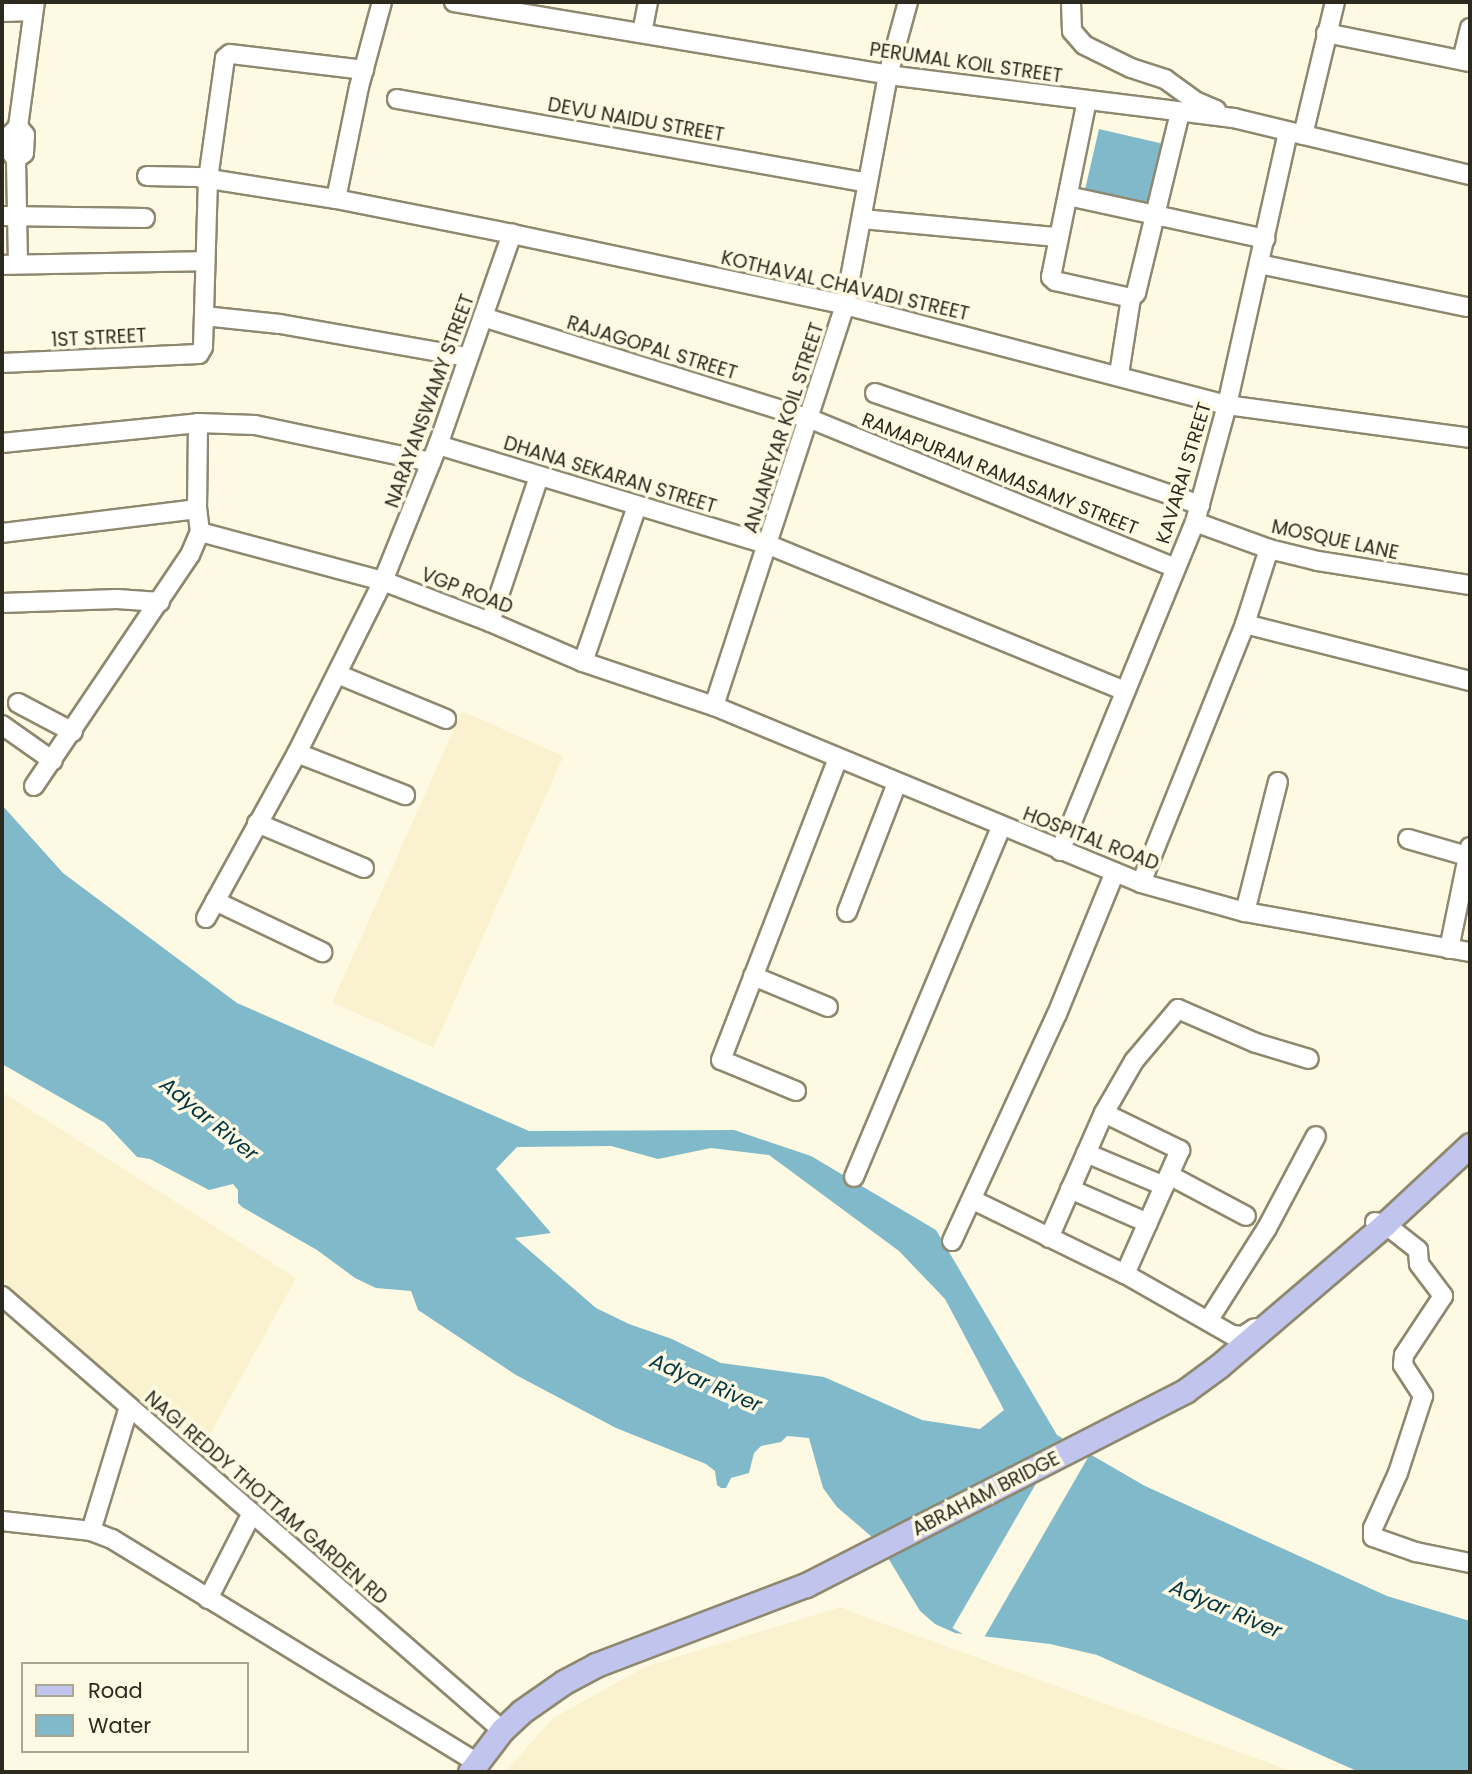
<!DOCTYPE html>
<style>
body{margin:0}
#map{position:relative;width:1472px;height:1774px;overflow:hidden;background:#fef9e2;font-family:Poppins,sans-serif}
div>[style]{position:absolute}
.built>*{inset:0;background:#faf2ce;transform-origin:0 0}
.water>*{inset:0;background:#80baca;transform-origin:0 0}
.pier>*{inset:0;background:#fef9e2;transform-origin:0 0}
.roads{filter:drop-shadow(2px 0 #8e886f) drop-shadow(-2px 0 #8e886f) drop-shadow(0 2px #8e886f) drop-shadow(0 -2px #8e886f)}
.minor>*{height:18px;margin:-9px;padding:0 9px;transform-origin:9px;border-radius:9px;background:#fff}
.major>*{height:23px;margin:-11.5px;padding:0 11.5px;transform-origin:11.5px;border-radius:11.5px;background:#c1c5ee}
span{translate:-50% -50%;white-space:nowrap;text-align:center;line-height:1.15;-webkit-text-stroke:7px #fef9e2;paint-order:stroke}
.street-label{font-size:19px;color:#2c291f}
.water-label{font-size:21px;color:#003641;font-style:italic}
.frame{position:absolute;inset:0;border:4px solid #2c291f;pointer-events:none}
.legend{position:absolute;left:21px;top:1662px;width:228px;height:91px;box-sizing:border-box;background:#fef9e2;border:2px solid #aaa694;margin:0;padding:9px 12px;list-style:none;font-size:21px;color:#2c291f}
.legend li{display:flex;align-items:center;gap:14px;height:35px}
.legend b{width:35px;border:2px solid #aaa694}
</style>
<div id="map">
<div class="built">
<div style="left:462px;top:711px;width:111px;height:319px;rotate:24deg"></div>
<div style="clip-path:polygon(2px 1092px,296px 1278px,196px 1460px,2px 1284px)"></div>
<div style="clip-path:polygon(841px 1607px,865px 1617px,1294px 1772px,505px 1772px,553px 1718px,647px 1666px)"></div>
</div>
<div class="water">
<div style="left:1099px;top:129px;width:70px;height:67px;rotate:13deg"></div>
<div style="clip-path:polygon(evenodd,2px 805px,63px 873px,237px 1003px,529px 1131px,734px 1130px,811px 1156px,936px 1230px,1057px 1435px,1145px 1486px,1387px 1596px,1470px 1621px,1470px 1772px,1359px 1772px,1097px 1655px,1050px 1644px,955px 1633px,935px 1624px,920px 1611px,879px 1543px,837px 1507px,823px 1488px,809px 1438px,787px 1436px,781px 1442px,761px 1446px,754px 1453px,749px 1473px,731px 1478px,726px 1488px,721px 1488px,717px 1485px,715px 1471px,706px 1464px,616px 1428px,516px 1375px,418px 1310px,411px 1291px,376px 1288px,355px 1278px,317px 1250px,242px 1207px,238px 1203px,238px 1190px,233px 1184px,209px 1190px,150px 1159px,137px 1157px,105px 1123px,2px 1064px,2px 805px,611px 1146px,658px 1159px,711px 1148px,769px 1155px,899px 1251px,945px 1299px,1004px 1410px,980px 1429px,922px 1420px,824px 1377px,721px 1363px,672px 1339px,629px 1324px,596px 1308px,515px 1238px,551px 1233px,496px 1169px,517px 1147px,611px 1146px)"></div>
</div>
<div class="pier">
<div style="left:1064px;top:1435px;width:32px;height:223px;rotate:30deg"></div>
</div>
<div class="roads">
<div class="minor">
<div style="left:454px;top:2px;width:440px;rotate:9.5deg"></div>
<div style="left:888px;top:75px;width:349px;rotate:7.1deg"></div>
<div style="left:1234px;top:118px;width:243px;rotate:13.6deg"></div>
<div style="left:1071px;top:2px;width:29px;rotate:88deg"></div>
<div style="left:1072px;top:31px;width:18px;rotate:49deg"></div>
<div style="left:1084px;top:45px;width:52px;rotate:26.1deg"></div>
<div style="left:1131px;top:68px;width:36px;rotate:18deg"></div>
<div style="left:1165px;top:79px;width:37px;rotate:36deg"></div>
<div style="left:1195px;top:101px;width:23px;rotate:23deg"></div>
<div style="left:2px;top:12px;width:31px;rotate:-2deg"></div>
<div style="left:642px;top:33px;width:32px;rotate:-79deg"></div>
<div style="left:1326px;top:33px;width:147px;rotate:11.4deg"></div>
<div style="left:1462px;top:60px;width:33px;rotate:-76deg"></div>
<div style="left:397px;top:99px;width:477px;rotate:10.1deg"></div>
<div style="left:1087px;top:100px;width:181px;rotate:101.5deg"></div>
<div style="left:1051px;top:277px;width:6px;rotate:45deg"></div>
<div style="left:1055px;top:281px;width:78px;rotate:12.6deg"></div>
<div style="left:18px;top:127px;width:126px;rotate:-82.3deg"></div>
<div style="left:1303px;top:135px;width:137px;rotate:-76.5deg"></div>
<div style="left:16px;top:159px;width:10px;rotate:-37deg"></div>
<div style="left:24px;top:153px;width:18px;rotate:-87deg"></div>
<div style="left:25px;top:135px;width:11px;rotate:-131deg"></div>
<div style="left:147px;top:176px;width:50px;rotate:1.1deg"></div>
<div style="left:197px;top:177px;width:141px;rotate:9deg"></div>
<div style="left:336px;top:199px;width:179px;rotate:11.2deg"></div>
<div style="left:512px;top:234px;width:340px;rotate:12deg"></div>
<div style="left:845px;top:305px;width:395px;rotate:14.7deg"></div>
<div style="left:1227px;top:405px;width:245px;rotate:7.7deg"></div>
<div style="left:1068px;top:196px;width:202px;rotate:12.3deg"></div>
<div style="left:336px;top:199px;width:114px;rotate:-78.4deg"></div>
<div style="left:359px;top:87px;width:88px;rotate:-74.9deg"></div>
<div style="left:2px;top:216px;width:143px;rotate:0.8deg"></div>
<div style="left:862px;top:219px;width:196px;rotate:5.3deg"></div>
<div style="left:18px;top:264px;width:105px;rotate:-91.1deg"></div>
<div style="left:16px;top:159px;width:10px;rotate:-127deg"></div>
<div style="left:10px;top:151px;width:17px;rotate:-87deg"></div>
<div style="left:11px;top:134px;width:10px;rotate:-45deg"></div>
<div style="left:1259px;top:264px;width:212px;rotate:11.7deg"></div>
<div style="left:2px;top:265px;width:203px;rotate:-1.1deg"></div>
<div style="left:204px;top:316px;width:76px;rotate:6deg"></div>
<div style="left:280px;top:324px;width:190px;rotate:10deg"></div>
<div style="left:483px;top:317px;width:340px;rotate:17.3deg"></div>
<div style="left:808px;top:418px;width:397px;rotate:22.2deg"></div>
<div style="left:2px;top:363px;width:197px;rotate:-2.6deg"></div>
<div style="left:199px;top:354px;width:8px;rotate:-60deg"></div>
<div style="left:203px;top:347px;width:168px;rotate:-88.3deg"></div>
<div style="left:208px;top:179px;width:122px;rotate:-82deg"></div>
<div style="left:225px;top:58px;width:6px;rotate:-39deg"></div>
<div style="left:230px;top:54px;width:135px;rotate:6.8deg"></div>
<div style="left:1119px;top:374px;width:77px;rotate:-81deg"></div>
<div style="left:1131px;top:298px;width:7px;rotate:-45deg"></div>
<div style="left:1136px;top:293px;width:186px;rotate:-76.3deg"></div>
<div style="left:875px;top:393px;width:344px;rotate:19deg"></div>
<div style="left:2px;top:443px;width:197px;rotate:-5.8deg"></div>
<div style="left:198px;top:423px;width:57px;rotate:2deg"></div>
<div style="left:255px;top:425px;width:180px;rotate:11.9deg"></div>
<div style="left:438px;top:445px;width:346px;rotate:16.8deg"></div>
<div style="left:769px;top:545px;width:385px;rotate:22.3deg"></div>
<div style="left:1195px;top:522px;width:79px;rotate:20deg"></div>
<div style="left:1269px;top:549px;width:50px;rotate:13.8deg"></div>
<div style="left:1318px;top:561px;width:154px;rotate:9deg"></div>
<div style="left:200px;top:532px;width:189px;rotate:15deg"></div>
<div style="left:383px;top:581px;width:115px;rotate:21deg"></div>
<div style="left:490px;top:622px;width:101px;rotate:23.3deg"></div>
<div style="left:583px;top:662px;width:138px;rotate:18.6deg"></div>
<div style="left:714px;top:706px;width:462px;rotate:22.5deg"></div>
<div style="left:1141px;top:883px;width:108px;rotate:15.6deg"></div>
<div style="left:1245px;top:912px;width:229px;rotate:10.1deg"></div>
<div style="left:2px;top:533px;width:196px;rotate:-7deg"></div>
<div style="left:2px;top:603px;width:115px;rotate:-2deg"></div>
<div style="left:117px;top:599px;width:43px;rotate:4deg"></div>
<div style="left:490px;top:622px;width:154px;rotate:-71.4deg"></div>
<div style="left:1245px;top:624px;width:232px;rotate:14.2deg"></div>
<div style="left:583px;top:662px;width:165px;rotate:-70.9deg"></div>
<div style="left:337px;top:674px;width:118px;rotate:22.4deg"></div>
<div style="left:18px;top:703px;width:62px;rotate:27.8deg"></div>
<div style="left:714px;top:706px;width:422px;rotate:-71.9deg"></div>
<div style="left:845px;top:305px;width:234px;rotate:-79.4deg"></div>
<div style="left:888px;top:75px;width:76px;rotate:-74.7deg"></div>
<div style="left:2px;top:725px;width:62px;rotate:35.2deg"></div>
<div style="left:297px;top:753px;width:116px;rotate:21.3deg"></div>
<div style="left:34px;top:786px;width:279px;rotate:-56deg"></div>
<div style="left:190px;top:555px;width:25px;rotate:-67deg"></div>
<div style="left:200px;top:532px;width:23px;rotate:-97deg"></div>
<div style="left:197px;top:509px;width:86px;rotate:-89.3deg"></div>
<div style="left:257px;top:823px;width:116px;rotate:22.8deg"></div>
<div style="left:1408px;top:839px;width:61px;rotate:16.1deg"></div>
<div style="left:1467px;top:856px;width:11px;rotate:90deg"></div>
<div style="left:1060px;top:851px;width:356px;rotate:-67.7deg"></div>
<div style="left:1195px;top:522px;width:121px;rotate:-74.7deg"></div>
<div style="left:1227px;top:405px;width:280px;rotate:-77.4deg"></div>
<div style="left:1141px;top:883px;width:279px;rotate:-68.1deg"></div>
<div style="left:1245px;top:624px;width:79px;rotate:-72.3deg"></div>
<div style="left:215px;top:901px;width:119px;rotate:25.5deg"></div>
<div style="left:847px;top:912px;width:138px;rotate:-68.8deg"></div>
<div style="left:1245px;top:912px;width:134px;rotate:-75.8deg"></div>
<div style="left:206px;top:918px;width:188px;rotate:-61.1deg"></div>
<div style="left:297px;top:753px;width:192px;rotate:-63.4deg"></div>
<div style="left:383px;top:581px;width:147px;rotate:-68deg"></div>
<div style="left:438px;top:445px;width:224px;rotate:-70.7deg"></div>
<div style="left:1449px;top:949px;width:104px;rotate:-78.4deg"></div>
<div style="left:753px;top:976px;width:81px;rotate:22.5deg"></div>
<div style="left:796px;top:1091px;width:81px;rotate:-157.5deg"></div>
<div style="left:721px;top:1060px;width:323px;rotate:-68.8deg"></div>
<div style="left:1104px;top:1113px;width:85px;rotate:26deg"></div>
<div style="left:1180px;top:1150px;width:136px;rotate:113.9deg"></div>
<div style="left:1086px;top:1153px;width:85px;rotate:22.9deg"></div>
<div style="left:1169px;top:1175px;width:87px;rotate:28deg"></div>
<div style="left:854px;top:1177px;width:380px;rotate:-67.2deg"></div>
<div style="left:1070px;top:1189px;width:85px;rotate:23.6deg"></div>
<div style="left:973px;top:1200px;width:169px;rotate:26deg"></div>
<div style="left:1125px;top:1274px;width:123px;rotate:29.7deg"></div>
<div style="left:1232px;top:1335px;width:11px;rotate:5deg"></div>
<div style="left:1243px;top:1336px;width:14px;rotate:-34deg"></div>
<div style="left:1375px;top:1222px;width:10px;rotate:11deg"></div>
<div style="left:1385px;top:1224px;width:42px;rotate:38.2deg"></div>
<div style="left:1418px;top:1250px;width:14px;rotate:86deg"></div>
<div style="left:1419px;top:1264px;width:40px;rotate:53deg"></div>
<div style="left:1443px;top:1296px;width:71px;rotate:123.5deg"></div>
<div style="left:1404px;top:1355px;width:10px;rotate:96deg"></div>
<div style="left:1403px;top:1365px;width:37px;rotate:57deg"></div>
<div style="left:1423px;top:1396px;width:81px;rotate:108deg"></div>
<div style="left:1398px;top:1473px;width:60px;rotate:114.4deg"></div>
<div style="left:1373px;top:1528px;width:9px;rotate:90deg"></div>
<div style="left:1373px;top:1537px;width:46px;rotate:19.2deg"></div>
<div style="left:1416px;top:1552px;width:55px;rotate:11.5deg"></div>
<div style="left:1049px;top:1238px;width:137px;rotate:-66.3deg"></div>
<div style="left:1104px;top:1113px;width:60px;rotate:-60deg"></div>
<div style="left:1134px;top:1061px;width:68px;rotate:-49.8deg"></div>
<div style="left:1178px;top:1009px;width:85px;rotate:23.6deg"></div>
<div style="left:1256px;top:1043px;width:55px;rotate:16.8deg"></div>
<div style="left:952px;top:1241px;width:250px;rotate:-65.2deg"></div>
<div style="left:1057px;top:1014px;width:153px;rotate:-67.8deg"></div>
<div style="left:2px;top:1296px;width:662px;rotate:40.96deg"></div>
<div style="left:1208px;top:1321px;width:110px;rotate:-57.6deg"></div>
<div style="left:1267px;top:1228px;width:104px;rotate:-62deg"></div>
<div style="left:2px;top:1521px;width:90px;rotate:6.4deg"></div>
<div style="left:91px;top:1531px;width:22px;rotate:21deg"></div>
<div style="left:112px;top:1539px;width:428px;rotate:31.5deg"></div>
<div style="left:91px;top:1531px;width:130px;rotate:-73deg"></div>
<div style="left:208px;top:1599px;width:97px;rotate:-62.9deg"></div>
</div>
<div class="major">
<div style="left:470px;top:1772px;width:53px;rotate:-52.7deg"></div>
<div style="left:502px;top:1730px;width:26px;rotate:-43deg"></div>
<div style="left:521px;top:1712px;width:52px;rotate:-34.9deg"></div>
<div style="left:564px;top:1682px;width:36px;rotate:-28deg"></div>
<div style="left:596px;top:1665px;width:225px;rotate:-20.9deg"></div>
<div style="left:806px;top:1585px;width:426px;rotate:-27.1deg"></div>
<div style="left:1185px;top:1391px;width:42px;rotate:-36.3deg"></div>
<div style="left:1219px;top:1366px;width:218px;rotate:-40.5deg"></div>
<div style="left:1385px;top:1224px;width:116px;rotate:-42.9deg"></div>
</div>
</div>
<div class="street-label">
<span style="left:966px;top:63px;rotate:8deg">PERUMAL KOIL STREET</span>
<span style="left:636px;top:120px;rotate:10deg">DEVU NAIDU STREET</span>
<span style="left:845px;top:286px;rotate:13deg">KOTHAVAL CHAVADI STREET</span>
<span style="left:99px;top:338px;rotate:-3deg">1ST STREET</span>
<span style="left:652px;top:348px;rotate:17deg">RAJAGOPAL STREET</span>
<span style="left:430px;top:401px;rotate:-70deg">NARAYANSWAMY STREET</span>
<span style="left:784px;top:428px;rotate:-72deg">ANJANEYAR KOIL STREET</span>
<span style="left:1184px;top:473px;rotate:-73deg">KAVARAI STREET</span>
<span style="left:1000px;top:474px;rotate:22deg">RAMAPURAM RAMASAMY STREET</span>
<span style="left:610px;top:475px;rotate:17deg">DHANA SEKARAN STREET</span>
<span style="left:1335px;top:540px;rotate:12deg">MOSQUE LANE</span>
<span style="left:467px;top:591px;rotate:21deg">VGP ROAD</span>
<span style="left:1091px;top:839px;rotate:21deg">HOSPITAL ROAD</span>
<span style="left:986px;top:1494px;rotate:-27deg">ABRAHAM BRIDGE</span>
<span style="left:266px;top:1498px;rotate:41deg">NAGI REDDY THOTTAM GARDEN RD</span>
</div>
<div class="water-label">
<span style="left:209px;top:1119px;rotate:39deg">Adyar River</span>
<span style="left:706px;top:1383px;rotate:23deg">Adyar River</span>
<span style="left:1226px;top:1609px;rotate:23deg">Adyar River</span>
</div>
<div class="frame"></div>
<ul class="legend">
<li><b style="height:9px;background:#c1c5ee"></b>Road</li>
<li><b style="height:19px;background:#80baca"></b>Water</li>
</ul>
</div>
